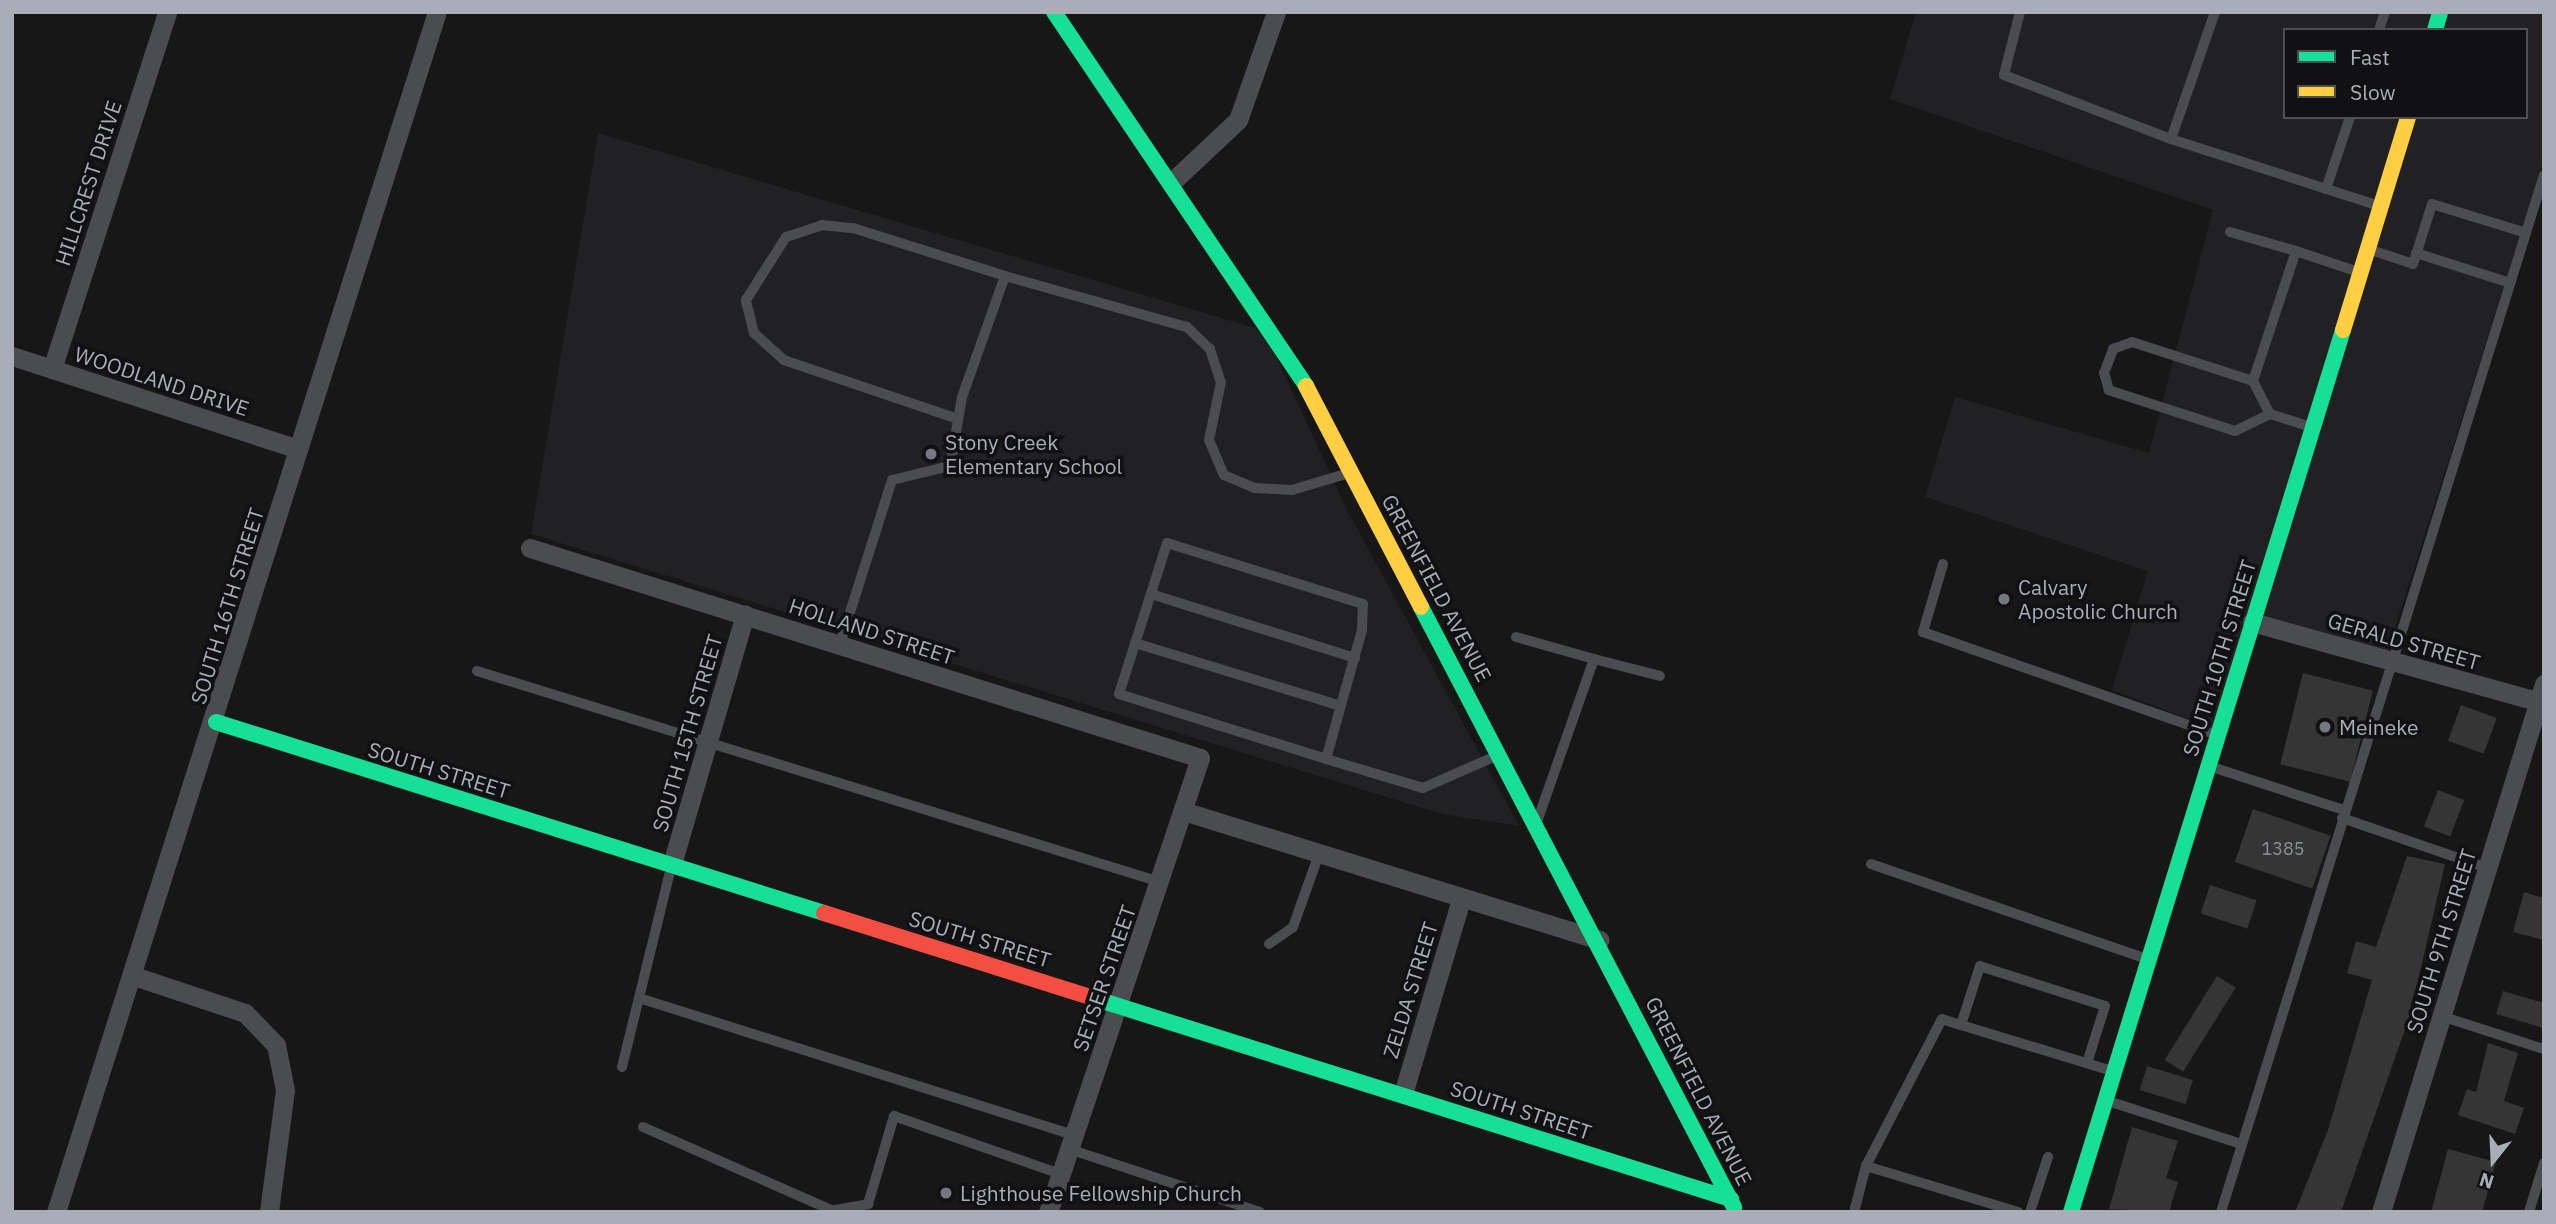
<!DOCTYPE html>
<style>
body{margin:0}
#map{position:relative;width:2556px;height:1224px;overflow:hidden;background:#171717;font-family:"IBM Plex Sans",sans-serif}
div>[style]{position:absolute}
.built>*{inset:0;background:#212123}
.building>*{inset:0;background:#353536;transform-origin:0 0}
.lane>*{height:10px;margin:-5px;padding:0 5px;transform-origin:5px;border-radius:5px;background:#4b4c50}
.street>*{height:19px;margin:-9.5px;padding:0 9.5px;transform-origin:9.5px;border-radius:9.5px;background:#4b4c50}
.fast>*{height:16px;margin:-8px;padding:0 8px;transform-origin:8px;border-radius:8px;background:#16e098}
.slow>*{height:16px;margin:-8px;padding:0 8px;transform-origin:8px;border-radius:8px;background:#ffcf43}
.jam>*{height:16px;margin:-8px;padding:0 8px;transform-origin:8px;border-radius:8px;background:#f24e42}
.dots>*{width:19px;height:19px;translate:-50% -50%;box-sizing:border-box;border:4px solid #111113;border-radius:50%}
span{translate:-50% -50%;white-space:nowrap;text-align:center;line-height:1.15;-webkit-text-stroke:7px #111113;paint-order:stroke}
.number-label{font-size:18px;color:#8b8f98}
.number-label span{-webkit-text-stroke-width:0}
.street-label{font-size:21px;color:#a8adb8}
.poi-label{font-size:21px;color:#a8adb8}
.left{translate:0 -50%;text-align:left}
.frame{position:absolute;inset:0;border:14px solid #a8adb8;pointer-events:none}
.legend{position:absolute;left:2283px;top:28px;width:245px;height:91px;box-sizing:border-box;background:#111113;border:2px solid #4d4f55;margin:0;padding:9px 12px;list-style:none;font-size:21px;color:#a8adb8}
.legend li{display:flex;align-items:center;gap:14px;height:35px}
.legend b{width:35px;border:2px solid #4d4f55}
.north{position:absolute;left:2458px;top:1126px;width:70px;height:70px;-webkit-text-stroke:5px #111113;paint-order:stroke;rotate:198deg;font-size:19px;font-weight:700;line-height:28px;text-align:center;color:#a8adb8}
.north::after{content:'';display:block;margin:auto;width:24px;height:32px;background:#a8adb8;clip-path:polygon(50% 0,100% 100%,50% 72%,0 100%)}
</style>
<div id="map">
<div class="built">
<div style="clip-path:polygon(evenodd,1916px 12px,2544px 12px,2544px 161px,2387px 653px,2263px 617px,2224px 732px,2112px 690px,2148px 571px,1925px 497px,1955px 397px,2149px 453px,2213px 210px,1890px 99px,1916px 12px,2285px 30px,2526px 30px,2526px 117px,2285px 117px,2285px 30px)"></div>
<div style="clip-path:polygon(598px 133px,1255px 328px,1273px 350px,1347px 510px,1519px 826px,1442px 814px,531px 534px)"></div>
</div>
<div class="building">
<div style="left:2303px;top:673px;width:72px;height:94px;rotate:14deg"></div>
<div style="left:2461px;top:705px;width:38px;height:38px;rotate:20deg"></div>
<div style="left:2438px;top:790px;width:28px;height:39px;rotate:21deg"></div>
<div style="left:2253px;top:809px;width:82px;height:56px;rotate:19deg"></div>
<div style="clip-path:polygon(2407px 856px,2445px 864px,2410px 1015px,2341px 1212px,2295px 1212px,2328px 1130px,2372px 980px,2347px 973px,2356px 941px,2376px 947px)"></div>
<div style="left:2210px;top:885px;width:49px;height:30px;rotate:18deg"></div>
<div style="clip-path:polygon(2524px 892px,2544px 898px,2544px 940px,2513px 932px)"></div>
<div style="left:2217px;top:976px;width:22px;height:99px;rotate:32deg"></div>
<div style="clip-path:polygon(2503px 991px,2544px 1003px,2544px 1028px,2496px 1014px)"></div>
<div style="clip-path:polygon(2488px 1043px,2518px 1053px,2504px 1101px,2524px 1108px,2515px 1134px,2458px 1115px,2467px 1089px,2476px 1092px)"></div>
<div style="left:2147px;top:1066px;width:48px;height:25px;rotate:17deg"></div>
<div style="clip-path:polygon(2132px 1127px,2178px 1141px,2166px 1178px,2178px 1182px,2169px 1212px,2109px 1209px)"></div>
<div style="clip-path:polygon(2448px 1149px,2496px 1162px,2482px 1212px,2431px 1212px)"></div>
</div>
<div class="lane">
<div style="left:2020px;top:12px;width:65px;rotate:104.3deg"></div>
<div style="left:2004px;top:75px;width:179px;rotate:21deg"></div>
<div style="left:2215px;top:12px;width:134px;rotate:109.1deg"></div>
<div style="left:2171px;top:139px;width:219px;rotate:17.8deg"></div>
<div style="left:2379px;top:30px;width:19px;rotate:-72deg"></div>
<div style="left:2326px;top:189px;width:76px;rotate:-71.6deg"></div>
<div style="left:2230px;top:232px;width:69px;rotate:16.1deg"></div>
<div style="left:2368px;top:249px;width:47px;rotate:18.4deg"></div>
<div style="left:2413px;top:264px;width:63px;rotate:-72.4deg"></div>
<div style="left:2432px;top:204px;width:98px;rotate:17.1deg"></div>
<div style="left:2416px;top:253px;width:99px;rotate:17.7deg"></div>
<div style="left:2253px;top:381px;width:137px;rotate:-71.7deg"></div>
<div style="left:2296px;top:251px;width:65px;rotate:18.7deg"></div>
<div style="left:2270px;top:414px;width:39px;rotate:154deg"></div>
<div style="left:2235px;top:431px;width:133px;rotate:-162deg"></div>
<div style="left:2109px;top:390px;width:18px;rotate:-106deg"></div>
<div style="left:2104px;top:373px;width:26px;rotate:-69deg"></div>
<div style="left:2113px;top:349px;width:20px;rotate:-20deg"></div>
<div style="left:2132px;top:342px;width:127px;rotate:17.9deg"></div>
<div style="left:2253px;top:381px;width:37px;rotate:63deg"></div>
<div style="left:2270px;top:414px;width:43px;rotate:17.6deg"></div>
<div style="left:958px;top:419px;width:184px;rotate:-161.3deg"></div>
<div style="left:784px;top:360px;width:40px;rotate:-138deg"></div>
<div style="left:754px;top:333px;width:34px;rotate:-104deg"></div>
<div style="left:746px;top:300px;width:75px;rotate:-57.6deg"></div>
<div style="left:786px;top:237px;width:38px;rotate:-18deg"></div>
<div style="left:822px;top:225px;width:31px;rotate:6deg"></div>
<div style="left:853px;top:228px;width:159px;rotate:17.5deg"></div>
<div style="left:1943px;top:564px;width:71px;rotate:106.4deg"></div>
<div style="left:1923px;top:632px;width:312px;rotate:19.3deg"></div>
<div style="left:1151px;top:594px;width:214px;rotate:17.4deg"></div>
<div style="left:1516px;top:637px;width:81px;rotate:15.8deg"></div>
<div style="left:1594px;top:659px;width:170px;rotate:109.3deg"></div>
<div style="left:1135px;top:643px;width:215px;rotate:17deg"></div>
<div style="left:840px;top:644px;width:172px;rotate:-72.4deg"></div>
<div style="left:892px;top:480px;width:60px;rotate:-13.6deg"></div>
<div style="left:950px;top:466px;width:70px;rotate:-80.1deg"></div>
<div style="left:962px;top:397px;width:128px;rotate:-70.4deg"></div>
<div style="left:1005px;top:276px;width:189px;rotate:15.7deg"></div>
<div style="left:1187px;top:327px;width:32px;rotate:44deg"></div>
<div style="left:1210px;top:349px;width:35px;rotate:72deg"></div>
<div style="left:1221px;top:382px;width:59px;rotate:101.7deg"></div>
<div style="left:1209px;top:440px;width:38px;rotate:67deg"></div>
<div style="left:1224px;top:475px;width:34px;rotate:23deg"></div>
<div style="left:1255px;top:488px;width:37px;rotate:3deg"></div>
<div style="left:1292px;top:490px;width:59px;rotate:-16.6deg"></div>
<div style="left:1594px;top:659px;width:68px;rotate:14.4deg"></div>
<div style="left:477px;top:671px;width:715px;rotate:17.17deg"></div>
<div style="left:1326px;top:759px;width:134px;rotate:-74.4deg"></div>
<div style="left:1362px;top:630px;width:26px;rotate:-88deg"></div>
<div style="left:1363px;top:604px;width:205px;rotate:-162.7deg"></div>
<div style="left:1167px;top:543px;width:158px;rotate:107.6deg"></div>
<div style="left:1119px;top:694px;width:217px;rotate:17.4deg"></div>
<div style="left:1326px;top:759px;width:101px;rotate:16.6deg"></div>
<div style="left:1423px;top:788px;width:80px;rotate:-23.7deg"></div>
<div style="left:2209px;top:766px;width:142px;rotate:18.1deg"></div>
<div style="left:2342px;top:818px;width:153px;rotate:19deg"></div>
<div style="left:1871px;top:864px;width:292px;rotate:19deg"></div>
<div style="left:1269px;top:944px;width:29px;rotate:-35deg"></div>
<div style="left:1293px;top:927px;width:77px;rotate:-70.4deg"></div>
<div style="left:639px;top:998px;width:456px;rotate:17.5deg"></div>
<div style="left:2441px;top:1016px;width:108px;rotate:17.8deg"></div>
<div style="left:2087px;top:1063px;width:60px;rotate:-72.5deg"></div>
<div style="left:2105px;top:1006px;width:131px;rotate:-162.3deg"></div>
<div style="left:1980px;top:966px;width:62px;rotate:107.9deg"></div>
<div style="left:1961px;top:1025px;width:152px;rotate:16.9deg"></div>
<div style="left:2106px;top:1069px;width:7px;rotate:16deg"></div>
<div style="left:622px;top:1067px;width:205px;rotate:-76.2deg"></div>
<div style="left:2108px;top:1101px;width:140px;rotate:17.9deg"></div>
<div style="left:643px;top:1127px;width:211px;rotate:23.8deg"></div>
<div style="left:1069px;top:1149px;width:201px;rotate:18.3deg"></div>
<div style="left:1866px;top:1166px;width:159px;rotate:16.8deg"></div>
<div style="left:835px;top:1210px;width:34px;rotate:-10deg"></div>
<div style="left:868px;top:1204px;width:92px;rotate:-73.5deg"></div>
<div style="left:894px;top:1116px;width:177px;rotate:19.2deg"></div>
<div style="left:1854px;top:1212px;width:48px;rotate:-75.4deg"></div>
<div style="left:1866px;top:1166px;width:165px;rotate:-62.7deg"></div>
<div style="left:1942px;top:1019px;width:20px;rotate:18deg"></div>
<div style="left:2030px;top:1212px;width:58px;rotate:-71.9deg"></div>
<div style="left:2221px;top:1212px;width:1086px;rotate:-72.7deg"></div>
<div style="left:2529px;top:1212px;width:51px;rotate:-73deg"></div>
</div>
<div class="street">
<div style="left:1174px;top:180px;width:88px;rotate:-43.2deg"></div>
<div style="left:1238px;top:120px;width:114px;rotate:-70.6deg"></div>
<div style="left:12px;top:356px;width:301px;rotate:18deg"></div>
<div style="left:52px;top:369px;width:375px;rotate:-72.1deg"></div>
<div style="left:530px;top:548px;width:702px;rotate:17.4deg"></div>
<div style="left:1200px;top:758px;width:479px;rotate:108.5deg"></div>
<div style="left:2252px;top:622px;width:303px;rotate:15.5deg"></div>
<div style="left:1183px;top:811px;width:436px;rotate:17.2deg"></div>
<div style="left:672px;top:864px;width:260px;rotate:-73.7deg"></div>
<div style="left:134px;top:976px;width:117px;rotate:18.4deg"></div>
<div style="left:245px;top:1013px;width:45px;rotate:45.9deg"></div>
<div style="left:276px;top:1045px;width:46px;rotate:78.7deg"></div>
<div style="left:285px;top:1090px;width:123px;rotate:97.5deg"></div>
<div style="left:1403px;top:1094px;width:203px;rotate:-73.4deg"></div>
<div style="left:56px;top:1212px;width:1259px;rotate:-72.39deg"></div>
<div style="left:2381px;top:1212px;width:553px;rotate:-72.84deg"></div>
</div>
<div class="fast">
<div style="left:1054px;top:12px;width:451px;rotate:56deg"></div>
<div style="left:2435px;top:30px;width:19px;rotate:-74deg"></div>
<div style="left:1421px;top:607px;width:677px;rotate:62.45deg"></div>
<div style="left:216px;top:722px;width:637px;rotate:17.44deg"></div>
<div style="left:1093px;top:998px;width:669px;rotate:17.49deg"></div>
<div style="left:2071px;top:1212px;width:923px;rotate:-72.86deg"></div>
</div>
<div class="slow">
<div style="left:2343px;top:330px;width:223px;rotate:-73deg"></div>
<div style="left:1306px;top:386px;width:249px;rotate:62.5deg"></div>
</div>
<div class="jam">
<div style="left:824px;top:913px;width:282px;rotate:17.5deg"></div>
</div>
<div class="dots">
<div style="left:931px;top:454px;background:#757880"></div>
<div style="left:2004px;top:599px;background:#757880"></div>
<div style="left:2325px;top:727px;background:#757880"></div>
<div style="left:946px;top:1193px;background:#757880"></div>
</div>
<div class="number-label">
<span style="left:2283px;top:849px">1385</span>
</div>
<div class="street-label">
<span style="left:88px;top:183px;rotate:-72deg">HILLCREST DRIVE</span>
<span style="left:162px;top:381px;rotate:18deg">WOODLAND DRIVE</span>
<span style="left:1437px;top:588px;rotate:62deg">GREENFIELD AVENUE</span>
<span style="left:227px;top:606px;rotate:-73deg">SOUTH 16TH STREET</span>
<span style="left:872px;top:631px;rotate:18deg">HOLLAND STREET</span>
<span style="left:2404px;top:641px;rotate:16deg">GERALD STREET</span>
<span style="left:2219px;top:658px;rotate:-73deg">SOUTH 10TH STREET</span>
<span style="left:687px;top:733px;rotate:-74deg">SOUTH 15TH STREET</span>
<span style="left:439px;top:770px;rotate:17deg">SOUTH STREET</span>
<span style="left:980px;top:939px;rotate:17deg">SOUTH STREET</span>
<span style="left:2441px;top:941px;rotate:-73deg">SOUTH 9TH STREET</span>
<span style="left:1104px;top:978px;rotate:-71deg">SETSER STREET</span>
<span style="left:1410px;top:990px;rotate:-73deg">ZELDA STREET</span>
<span style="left:1699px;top:1091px;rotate:63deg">GREENFIELD AVENUE</span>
<span style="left:1521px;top:1110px;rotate:18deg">SOUTH STREET</span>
</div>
<div class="poi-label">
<span class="left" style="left:945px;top:454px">Stony Creek<br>Elementary School</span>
<span class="left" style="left:2018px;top:599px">Calvary<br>Apostolic Church</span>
<span class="left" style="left:2339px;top:727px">Meineke</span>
<span class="left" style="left:960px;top:1193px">Lighthouse Fellowship Church</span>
</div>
<div class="frame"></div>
<ul class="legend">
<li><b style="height:9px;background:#16e098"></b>Fast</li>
<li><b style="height:9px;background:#ffcf43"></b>Slow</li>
</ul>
<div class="north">N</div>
</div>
